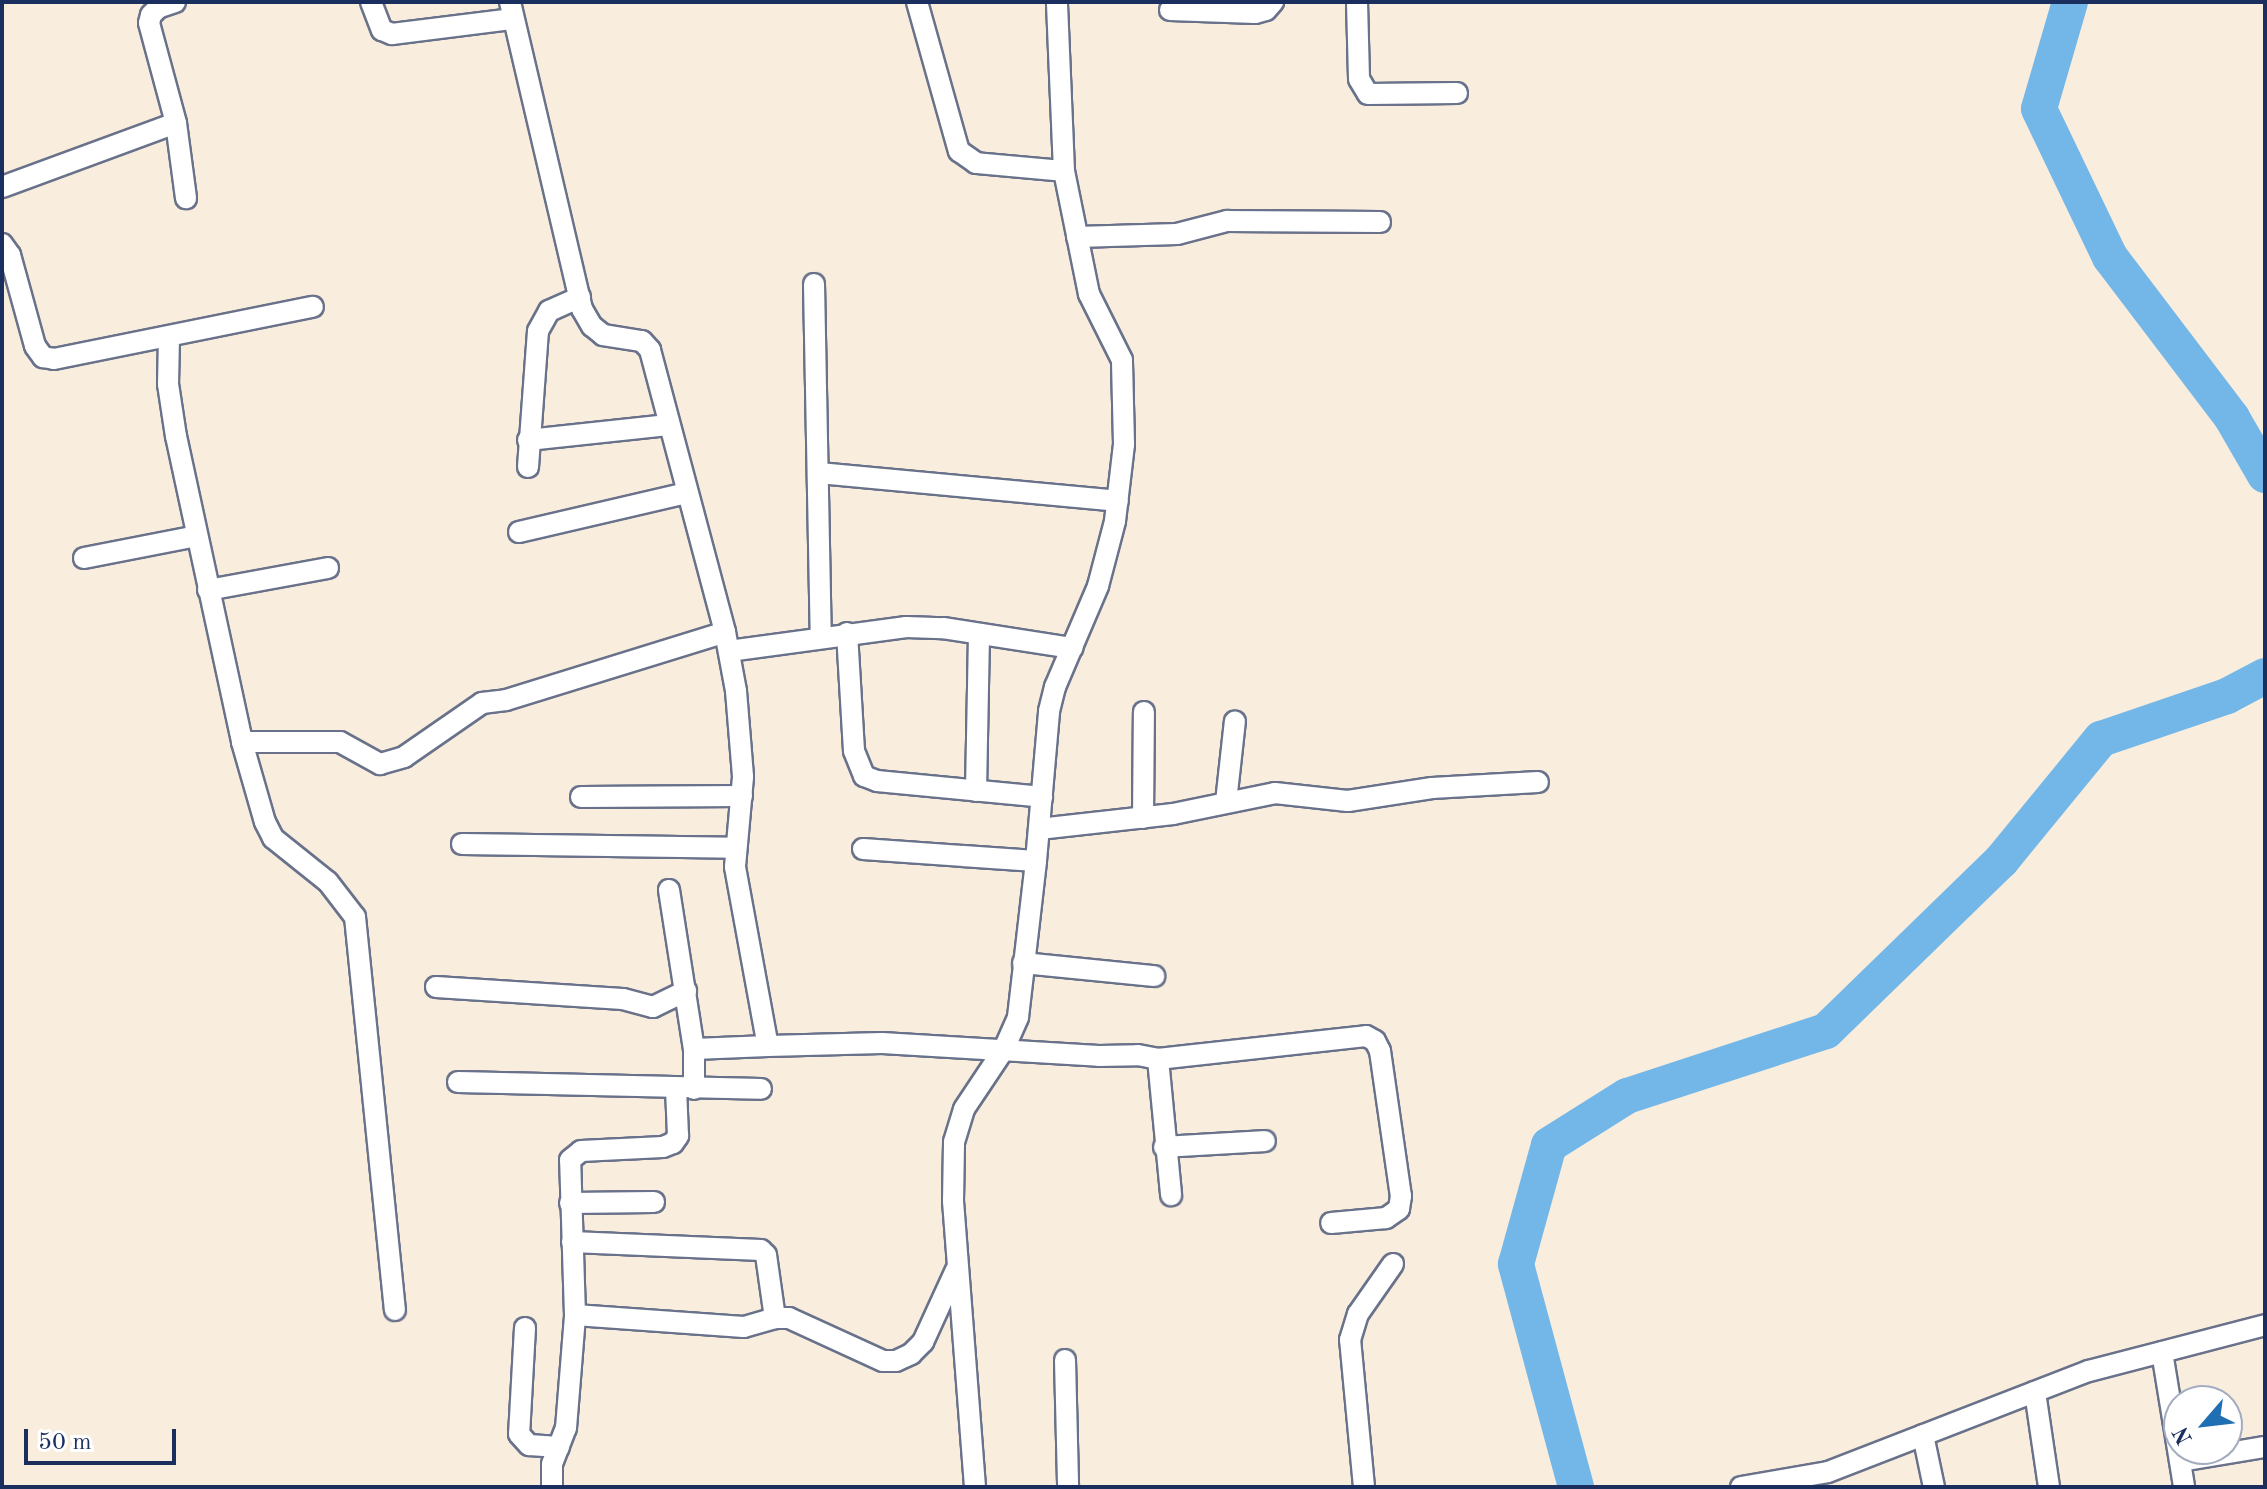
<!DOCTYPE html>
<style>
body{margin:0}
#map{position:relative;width:2267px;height:1489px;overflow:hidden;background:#f9eddd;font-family:"Old Standard TT",serif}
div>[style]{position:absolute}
.river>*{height:36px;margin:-18px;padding:0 18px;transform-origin:18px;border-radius:18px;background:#73b7e9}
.roads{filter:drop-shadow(2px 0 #69728a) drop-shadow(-2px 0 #69728a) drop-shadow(0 2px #69728a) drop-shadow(0 -2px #69728a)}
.street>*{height:20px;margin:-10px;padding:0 10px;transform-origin:10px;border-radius:10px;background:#fff}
span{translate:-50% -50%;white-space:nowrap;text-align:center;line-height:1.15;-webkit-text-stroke:6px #fff;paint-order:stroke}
.frame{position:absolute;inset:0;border:4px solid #1b2f5e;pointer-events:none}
.north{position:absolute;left:2163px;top:1385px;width:80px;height:80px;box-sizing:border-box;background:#fff;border:2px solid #a4acbf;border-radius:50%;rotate:242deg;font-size:22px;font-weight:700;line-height:32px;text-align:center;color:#1b2f5e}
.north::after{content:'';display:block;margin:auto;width:28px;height:36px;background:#1f6fb2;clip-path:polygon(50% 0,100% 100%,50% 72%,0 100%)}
.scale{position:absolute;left:24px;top:1429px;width:152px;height:36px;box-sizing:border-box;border:4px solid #1b2f5e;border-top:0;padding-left:10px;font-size:24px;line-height:28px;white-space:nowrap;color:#1b2f5e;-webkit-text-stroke:6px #fff;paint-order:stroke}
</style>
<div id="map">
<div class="river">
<div style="left:2070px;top:2px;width:111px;rotate:106.2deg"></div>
<div style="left:2039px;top:109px;width:164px;rotate:64.4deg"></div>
<div style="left:2110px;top:257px;width:202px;rotate:52.8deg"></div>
<div style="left:2232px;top:418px;width:66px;rotate:59.9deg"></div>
<div style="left:1576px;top:1487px;width:231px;rotate:-105.1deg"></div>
<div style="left:1516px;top:1264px;width:123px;rotate:-74.5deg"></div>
<div style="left:1549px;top:1145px;width:92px;rotate:-32.1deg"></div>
<div style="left:1627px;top:1096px;width:209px;rotate:-18.1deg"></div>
<div style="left:1826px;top:1031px;width:244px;rotate:-44.2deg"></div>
<div style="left:2001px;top:861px;width:158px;rotate:-50.7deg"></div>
<div style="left:2101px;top:739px;width:133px;rotate:-18.8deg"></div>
<div style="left:2227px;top:696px;width:43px;rotate:-27.8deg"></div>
</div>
<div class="roads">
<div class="street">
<div style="left:175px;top:2px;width:18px;rotate:161deg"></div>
<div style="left:158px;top:8px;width:10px;rotate:135deg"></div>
<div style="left:151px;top:15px;width:8px;rotate:104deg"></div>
<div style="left:149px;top:23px;width:104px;rotate:74.9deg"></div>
<div style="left:176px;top:123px;width:76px;rotate:82.4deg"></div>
<div style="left:371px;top:2px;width:30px;rotate:69deg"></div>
<div style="left:382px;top:30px;width:11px;rotate:22deg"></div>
<div style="left:392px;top:34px;width:122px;rotate:-7.1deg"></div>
<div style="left:510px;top:2px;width:315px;rotate:76.8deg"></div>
<div style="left:582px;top:309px;width:20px;rotate:60deg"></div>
<div style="left:592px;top:326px;width:14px;rotate:39deg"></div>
<div style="left:603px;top:335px;width:39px;rotate:9deg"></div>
<div style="left:642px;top:341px;width:12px;rotate:48deg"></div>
<div style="left:650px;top:350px;width:292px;rotate:75.1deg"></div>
<div style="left:725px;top:632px;width:60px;rotate:79.4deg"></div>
<div style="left:736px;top:691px;width:86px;rotate:85.3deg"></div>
<div style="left:743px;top:777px;width:90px;rotate:95.1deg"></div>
<div style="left:735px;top:867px;width:182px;rotate:79.6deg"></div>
<div style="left:768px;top:1046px;width:114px;rotate:-1.5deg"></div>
<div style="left:882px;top:1043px;width:217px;rotate:3.4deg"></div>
<div style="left:1099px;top:1056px;width:39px;rotate:-1deg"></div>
<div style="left:1138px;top:1055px;width:20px;rotate:11deg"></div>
<div style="left:1158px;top:1059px;width:209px;rotate:-6.3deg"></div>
<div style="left:1366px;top:1036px;width:10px;rotate:29deg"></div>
<div style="left:1375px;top:1041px;width:11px;rotate:63deg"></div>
<div style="left:1380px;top:1051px;width:147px;rotate:81.8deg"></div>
<div style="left:1401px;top:1196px;width:13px;rotate:99deg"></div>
<div style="left:1399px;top:1209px;width:16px;rotate:145deg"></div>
<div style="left:1386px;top:1218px;width:55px;rotate:174.8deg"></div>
<div style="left:917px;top:2px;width:155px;rotate:74.3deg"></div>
<div style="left:959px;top:151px;width:21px;rotate:35deg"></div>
<div style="left:976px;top:163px;width:88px;rotate:5.2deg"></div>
<div style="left:1357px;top:2px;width:77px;rotate:88.5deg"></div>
<div style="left:1359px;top:79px;width:17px;rotate:59deg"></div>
<div style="left:1368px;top:94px;width:89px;rotate:-0.6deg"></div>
<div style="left:1170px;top:10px;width:85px;rotate:2deg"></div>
<div style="left:1255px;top:13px;width:11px;rotate:-15deg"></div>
<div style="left:1266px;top:10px;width:11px;rotate:-49deg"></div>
<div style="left:2px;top:187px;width:185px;rotate:-20.2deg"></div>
<div style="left:1077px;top:237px;width:100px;rotate:-1.7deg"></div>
<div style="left:1177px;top:234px;width:52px;rotate:-14.6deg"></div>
<div style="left:1227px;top:221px;width:153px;rotate:0.4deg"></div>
<div style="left:2px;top:244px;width:14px;rotate:54deg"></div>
<div style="left:10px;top:255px;width:94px;rotate:74.6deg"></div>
<div style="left:35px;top:346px;width:14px;rotate:54deg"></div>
<div style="left:43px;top:357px;width:11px;rotate:10deg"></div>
<div style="left:54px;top:359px;width:264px;rotate:-11.4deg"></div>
<div style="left:814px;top:284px;width:353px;rotate:88.9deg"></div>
<div style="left:169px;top:337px;width:47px;rotate:91.2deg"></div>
<div style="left:168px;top:384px;width:53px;rotate:81.3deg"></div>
<div style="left:176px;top:436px;width:313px;rotate:77.8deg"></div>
<div style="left:242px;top:742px;width:83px;rotate:74deg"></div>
<div style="left:265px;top:822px;width:18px;rotate:63deg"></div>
<div style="left:273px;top:838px;width:70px;rotate:38.7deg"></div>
<div style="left:328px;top:882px;width:44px;rotate:52.4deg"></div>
<div style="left:355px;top:917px;width:395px;rotate:84.2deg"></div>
<div style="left:528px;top:440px;width:141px;rotate:-6.1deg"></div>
<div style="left:528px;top:467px;width:136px;rotate:-85.8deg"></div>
<div style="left:538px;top:331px;width:23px;rotate:-61deg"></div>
<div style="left:549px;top:311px;width:34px;rotate:-24deg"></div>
<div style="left:818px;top:473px;width:301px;rotate:5.3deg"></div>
<div style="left:519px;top:532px;width:172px;rotate:-13.1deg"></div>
<div style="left:84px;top:558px;width:115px;rotate:-11deg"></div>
<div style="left:208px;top:590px;width:122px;rotate:-10.4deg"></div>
<div style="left:847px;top:633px;width:118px;rotate:86.6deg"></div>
<div style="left:854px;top:751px;width:27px;rotate:68deg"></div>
<div style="left:864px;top:776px;width:14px;rotate:21deg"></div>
<div style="left:877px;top:781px;width:166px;rotate:5.5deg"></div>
<div style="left:729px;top:651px;width:179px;rotate:-7.7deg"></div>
<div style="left:906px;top:627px;width:37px;rotate:2deg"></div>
<div style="left:943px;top:628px;width:131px;rotate:8.8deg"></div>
<div style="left:242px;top:742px;width:98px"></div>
<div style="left:340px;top:742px;width:46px;rotate:28.8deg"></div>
<div style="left:380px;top:764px;width:25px;rotate:-16deg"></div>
<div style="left:404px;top:757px;width:95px;rotate:-34.7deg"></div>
<div style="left:482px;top:703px;width:24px;rotate:-7deg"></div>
<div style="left:506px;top:700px;width:229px;rotate:-17.2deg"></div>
<div style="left:976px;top:791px;width:157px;rotate:-88.9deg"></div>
<div style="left:581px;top:797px;width:161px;rotate:-0.4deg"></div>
<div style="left:1226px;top:802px;width:81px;rotate:-83.7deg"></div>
<div style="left:1143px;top:818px;width:106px;rotate:-89.5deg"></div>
<div style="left:1039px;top:829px;width:135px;rotate:-6.4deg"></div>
<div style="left:1173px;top:814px;width:104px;rotate:-11.6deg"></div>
<div style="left:1275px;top:793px;width:73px;rotate:6.3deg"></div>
<div style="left:1348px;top:801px;width:85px;rotate:-8.8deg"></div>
<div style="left:1432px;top:788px;width:106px;rotate:-3.2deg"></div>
<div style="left:462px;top:844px;width:273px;rotate:0.8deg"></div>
<div style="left:863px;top:849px;width:173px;rotate:4deg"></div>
<div style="left:669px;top:890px;width:161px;rotate:81.1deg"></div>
<div style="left:694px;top:1049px;width:74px;rotate:-2.3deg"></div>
<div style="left:1023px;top:963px;width:132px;rotate:5.7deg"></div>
<div style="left:436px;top:987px;width:187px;rotate:3.7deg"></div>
<div style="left:623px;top:999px;width:31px;rotate:15deg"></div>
<div style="left:653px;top:1007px;width:37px;rotate:-26deg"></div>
<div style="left:694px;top:1049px;width:40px;rotate:90deg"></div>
<div style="left:1158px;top:1059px;width:137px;rotate:84.5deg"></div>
<div style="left:458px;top:1082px;width:303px;rotate:1.3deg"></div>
<div style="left:1164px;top:1147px;width:101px;rotate:-3.4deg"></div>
<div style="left:570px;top:1203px;width:84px;rotate:-0.7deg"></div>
<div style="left:572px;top:1242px;width:189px;rotate:2.4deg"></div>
<div style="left:761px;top:1250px;width:7px;rotate:45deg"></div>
<div style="left:766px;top:1255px;width:64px;rotate:81.9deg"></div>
<div style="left:575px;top:1315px;width:169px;rotate:4.1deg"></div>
<div style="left:744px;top:1327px;width:32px;rotate:-16deg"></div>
<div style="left:775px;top:1318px;width:14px"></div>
<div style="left:789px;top:1318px;width:103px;rotate:24.6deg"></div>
<div style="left:883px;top:1361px;width:13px"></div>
<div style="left:896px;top:1361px;width:17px;rotate:-25deg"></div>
<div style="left:911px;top:1354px;width:17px;rotate:-45deg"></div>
<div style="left:923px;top:1342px;width:79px;rotate:-65.4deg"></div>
<div style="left:525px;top:1328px;width:106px;rotate:93.2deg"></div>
<div style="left:519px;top:1434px;width:15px;rotate:48deg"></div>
<div style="left:529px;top:1445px;width:30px;rotate:4deg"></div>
<div style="left:2162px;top:1352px;width:137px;rotate:80.7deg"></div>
<div style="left:1065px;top:1360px;width:127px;rotate:88.6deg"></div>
<div style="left:2035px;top:1392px;width:96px;rotate:81.6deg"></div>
<div style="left:1923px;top:1435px;width:53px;rotate:78.1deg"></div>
<div style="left:2181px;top:1461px;width:85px;rotate:-9.5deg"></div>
<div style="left:552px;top:1487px;width:23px;rotate:-90deg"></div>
<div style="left:552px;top:1464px;width:39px;rotate:-69deg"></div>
<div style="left:566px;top:1428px;width:113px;rotate:-85.4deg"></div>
<div style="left:575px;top:1315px;width:155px;rotate:-91.8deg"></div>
<div style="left:570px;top:1160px;width:14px;rotate:-39deg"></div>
<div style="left:581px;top:1151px;width:82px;rotate:-2.8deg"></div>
<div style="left:663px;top:1147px;width:11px;rotate:-22deg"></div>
<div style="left:673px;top:1143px;width:9px;rotate:-54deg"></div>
<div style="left:678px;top:1136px;width:47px;rotate:-92.4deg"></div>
<div style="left:975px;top:1487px;width:287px;rotate:-94.4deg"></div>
<div style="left:953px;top:1201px;width:59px;rotate:-89deg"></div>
<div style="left:954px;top:1142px;width:34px;rotate:-73deg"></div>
<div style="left:964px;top:1109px;width:72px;rotate:-56.3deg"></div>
<div style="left:1004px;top:1049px;width:35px;rotate:-66deg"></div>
<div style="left:1018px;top:1017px;width:157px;rotate:-83.4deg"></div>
<div style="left:1036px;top:861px;width:151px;rotate:-85deg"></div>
<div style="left:1049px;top:711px;width:25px;rotate:-76deg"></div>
<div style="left:1055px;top:687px;width:110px;rotate:-66.9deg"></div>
<div style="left:1098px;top:586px;width:67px;rotate:-75.3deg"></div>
<div style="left:1115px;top:521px;width:78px;rotate:-83.3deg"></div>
<div style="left:1124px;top:444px;width:84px;rotate:-91.4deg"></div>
<div style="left:1122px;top:360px;width:74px;rotate:-116.6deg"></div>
<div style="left:1089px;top:294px;width:126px;rotate:-101.5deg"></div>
<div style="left:1064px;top:171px;width:169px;rotate:-92.4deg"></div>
<div style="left:1364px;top:1487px;width:148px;rotate:-95.4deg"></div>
<div style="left:1350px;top:1340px;width:27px;rotate:-73deg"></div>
<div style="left:1358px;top:1314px;width:61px;rotate:-55deg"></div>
<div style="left:1741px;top:1487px;width:88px;rotate:-9.8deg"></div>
<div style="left:1828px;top:1472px;width:280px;rotate:-21.2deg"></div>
<div style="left:2089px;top:1371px;width:182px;rotate:-14.6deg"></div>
</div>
</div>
<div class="frame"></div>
<div class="north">N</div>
<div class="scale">50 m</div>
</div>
